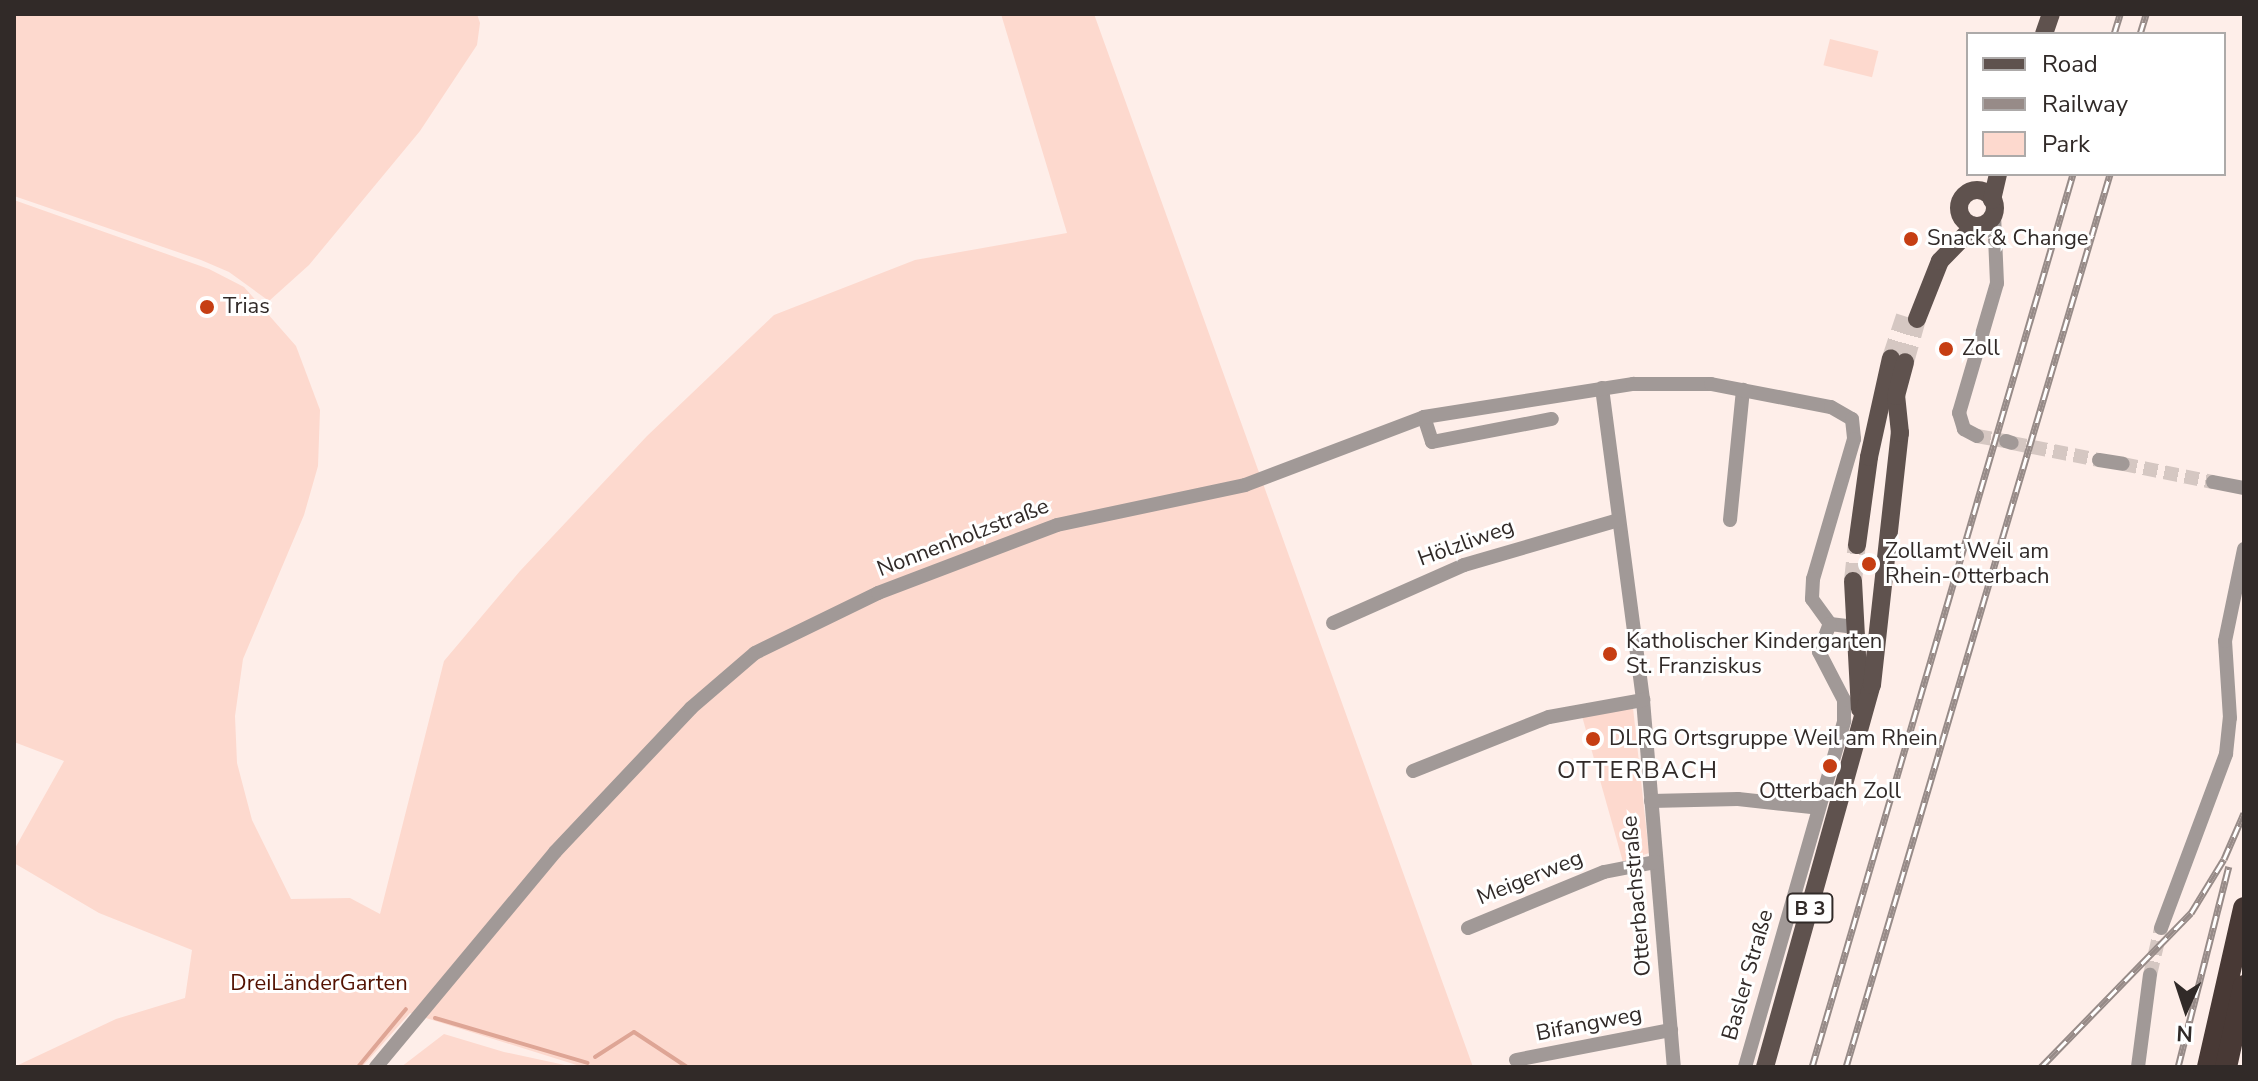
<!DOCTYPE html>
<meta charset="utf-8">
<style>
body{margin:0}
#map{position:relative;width:2258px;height:1081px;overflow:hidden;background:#feeee9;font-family:"Nunito Sans",sans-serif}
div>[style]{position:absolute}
.green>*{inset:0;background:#fdd9ce;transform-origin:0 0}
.stream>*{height:4px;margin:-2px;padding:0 2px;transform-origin:2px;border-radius:2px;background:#dea595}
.minor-tunnel>*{height:14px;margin-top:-7px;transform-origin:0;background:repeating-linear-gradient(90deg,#d5c7c2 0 14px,transparent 0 21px)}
.major-tunnel>*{height:18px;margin-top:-9px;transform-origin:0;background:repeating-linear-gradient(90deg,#d5c7c2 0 18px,transparent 0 27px)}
.minor>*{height:14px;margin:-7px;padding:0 7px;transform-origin:7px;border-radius:7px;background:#a19997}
.major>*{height:18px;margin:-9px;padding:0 9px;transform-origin:9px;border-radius:9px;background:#5f524e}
.major>.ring{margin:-9px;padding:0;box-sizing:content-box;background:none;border:18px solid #5f524e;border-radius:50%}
.highway>*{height:22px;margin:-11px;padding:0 11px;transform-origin:11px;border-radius:11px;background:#483935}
.rail>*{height:7px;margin-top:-3.5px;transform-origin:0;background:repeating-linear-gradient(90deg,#fff 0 12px,#978b88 0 24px);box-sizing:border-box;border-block:2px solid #978b88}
.dots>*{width:22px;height:22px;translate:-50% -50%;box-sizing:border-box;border:4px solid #fff;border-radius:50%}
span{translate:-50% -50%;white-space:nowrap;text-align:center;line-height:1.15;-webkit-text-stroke:6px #fff;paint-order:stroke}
.shield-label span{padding:2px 6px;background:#fff;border:2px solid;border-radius:6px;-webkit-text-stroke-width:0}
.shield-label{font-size:20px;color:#312a28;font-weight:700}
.poi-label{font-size:22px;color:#312a28}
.left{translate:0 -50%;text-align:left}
.street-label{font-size:22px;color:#312a28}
.park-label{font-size:22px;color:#531100}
.neighbourhood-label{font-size:24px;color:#312a28;letter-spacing:2px}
.frame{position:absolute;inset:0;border:16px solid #312a28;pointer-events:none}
.legend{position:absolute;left:1966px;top:32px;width:260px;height:144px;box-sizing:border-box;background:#fff;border:2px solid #adaaa9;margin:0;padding:10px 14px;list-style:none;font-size:24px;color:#312a28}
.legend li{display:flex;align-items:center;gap:16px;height:40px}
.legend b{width:40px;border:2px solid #adaaa9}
.north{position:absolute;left:2146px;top:969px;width:80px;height:80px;-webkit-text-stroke:6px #fff;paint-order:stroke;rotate:183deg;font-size:22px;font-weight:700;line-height:32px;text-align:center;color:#312a28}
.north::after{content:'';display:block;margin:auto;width:28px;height:36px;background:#312a28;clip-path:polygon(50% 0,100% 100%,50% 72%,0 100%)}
</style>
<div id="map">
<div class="green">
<div style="clip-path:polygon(14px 14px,477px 14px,480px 23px,477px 45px,420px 131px,309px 265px,269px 301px,229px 272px,201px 260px,14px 196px)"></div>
<div style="clip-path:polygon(1001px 14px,1094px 14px,1473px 1067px,583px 1067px,410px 1013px,362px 1067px,14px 1067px,116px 1019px,185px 998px,192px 950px,99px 913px,14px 863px,14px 850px,64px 761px,14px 742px,14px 200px,209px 269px,244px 287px,296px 346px,320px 410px,318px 466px,304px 515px,243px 659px,235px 716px,237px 763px,252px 820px,291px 899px,350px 898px,380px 914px,444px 661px,520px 571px,647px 436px,774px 315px,915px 260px,1067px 233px)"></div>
<div style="left:1830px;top:39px;width:50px;height:27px;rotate:14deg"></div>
<div style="clip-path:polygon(1633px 708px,1649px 853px,1623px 862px,1582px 716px)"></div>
<div style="clip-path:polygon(444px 1034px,504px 1052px,574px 1067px,401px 1067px)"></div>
</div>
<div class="stream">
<div style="left:435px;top:1018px;width:159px;rotate:16.4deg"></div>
<div style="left:595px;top:1057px;width:46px;rotate:-32.7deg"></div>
<div style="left:634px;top:1032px;width:64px;rotate:33.4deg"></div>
<div style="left:358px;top:1067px;width:75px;rotate:-50.4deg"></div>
</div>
<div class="minor-tunnel">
<div style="left:1977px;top:436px;width:29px;rotate:10deg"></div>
<div style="left:2012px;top:443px;width:89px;rotate:11.1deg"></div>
<div style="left:2123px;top:464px;width:92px;rotate:11.3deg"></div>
<div style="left:2150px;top:975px;width:48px;rotate:-76.8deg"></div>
</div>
<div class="major-tunnel">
<div style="left:1891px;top:358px;width:44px;rotate:-71.6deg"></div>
<div style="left:1905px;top:362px;width:45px;rotate:-74.4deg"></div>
<div style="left:1853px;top:581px;width:36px;rotate:-84deg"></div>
</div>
<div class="minor">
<div style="left:1602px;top:388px;width:315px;rotate:82.5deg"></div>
<div style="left:1643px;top:700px;width:368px;rotate:85.2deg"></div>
<div style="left:1424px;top:417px;width:26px;rotate:72deg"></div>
<div style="left:1432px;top:442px;width:122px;rotate:-10.9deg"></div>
<div style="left:1977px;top:436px;width:15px;rotate:-152deg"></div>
<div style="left:1964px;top:429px;width:17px;rotate:-107deg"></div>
<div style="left:1959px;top:413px;width:135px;rotate:-73.7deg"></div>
<div style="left:1997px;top:283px;width:70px;rotate:-92.5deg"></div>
<div style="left:2006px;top:441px;width:6px;rotate:18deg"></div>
<div style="left:2099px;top:460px;width:24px;rotate:9deg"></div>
<div style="left:2213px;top:482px;width:32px;rotate:11deg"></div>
<div style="left:1730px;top:520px;width:131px;rotate:-84.3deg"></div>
<div style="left:1333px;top:623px;width:143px;rotate:-23.9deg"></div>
<div style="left:1464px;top:565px;width:161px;rotate:-16.2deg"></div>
<div style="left:1413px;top:771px;width:146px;rotate:-21.7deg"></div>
<div style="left:1549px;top:717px;width:96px;rotate:-10.3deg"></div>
<div style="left:1651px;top:801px;width:87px;rotate:-1.3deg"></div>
<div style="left:1738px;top:799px;width:81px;rotate:6.3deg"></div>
<div style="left:1468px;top:928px;width:147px;rotate:-22.4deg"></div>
<div style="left:1604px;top:872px;width:53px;rotate:-10.9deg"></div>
<div style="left:2161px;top:928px;width:186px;rotate:-69.5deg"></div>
<div style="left:2226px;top:754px;width:36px;rotate:-84deg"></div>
<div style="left:2230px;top:718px;width:77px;rotate:-93.7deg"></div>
<div style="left:2225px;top:641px;width:94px;rotate:-78.3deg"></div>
<div style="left:1516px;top:1060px;width:158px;rotate:-11deg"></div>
<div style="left:376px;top:1067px;width:280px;rotate:-50.2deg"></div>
<div style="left:555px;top:852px;width:198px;rotate:-46.6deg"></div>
<div style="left:691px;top:708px;width:84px;rotate:-40.7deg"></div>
<div style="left:755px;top:653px;width:137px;rotate:-26deg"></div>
<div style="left:878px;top:593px;width:191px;rotate:-20.8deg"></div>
<div style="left:1057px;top:525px;width:192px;rotate:-12deg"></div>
<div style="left:1245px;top:485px;width:191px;rotate:-20.8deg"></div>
<div style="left:1424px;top:417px;width:212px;rotate:-9deg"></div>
<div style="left:1633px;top:384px;width:78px"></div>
<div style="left:1711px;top:384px;width:122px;rotate:10.9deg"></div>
<div style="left:1831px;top:407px;width:24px;rotate:30deg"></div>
<div style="left:1852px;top:419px;width:20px;rotate:84deg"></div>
<div style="left:1854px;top:439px;width:146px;rotate:106.3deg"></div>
<div style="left:1813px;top:579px;width:20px;rotate:93deg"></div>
<div style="left:1812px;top:599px;width:31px;rotate:54deg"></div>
<div style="left:1830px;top:624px;width:23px;rotate:7deg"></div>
<div style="left:1745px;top:1067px;width:360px;rotate:-74deg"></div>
<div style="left:1844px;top:721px;width:21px;rotate:-90deg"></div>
<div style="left:1844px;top:700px;width:54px;rotate:-117.5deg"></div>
<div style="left:1819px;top:652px;width:30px;rotate:-69deg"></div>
<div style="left:2138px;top:1067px;width:93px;rotate:-82.6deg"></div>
</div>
<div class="major">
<div style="left:2044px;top:34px;width:21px;rotate:-71deg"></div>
<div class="ring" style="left:1959px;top:190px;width:18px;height:18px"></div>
<div style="left:1992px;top:200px;width:27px;rotate:-77deg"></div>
<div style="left:1917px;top:319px;width:62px;rotate:-68.4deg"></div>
<div style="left:1940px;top:261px;width:49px;rotate:-45.8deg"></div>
<div style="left:1857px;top:545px;width:89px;rotate:-82.2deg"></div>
<div style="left:1869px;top:457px;width:101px;rotate:-77.5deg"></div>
<div style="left:1853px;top:581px;width:128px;rotate:86.9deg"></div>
<div style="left:1765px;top:1067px;width:397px;rotate:-74.4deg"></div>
<div style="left:1872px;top:685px;width:254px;rotate:-83.7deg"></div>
<div style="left:1900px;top:433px;width:37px;rotate:-96deg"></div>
<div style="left:1896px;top:396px;width:35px;rotate:-75deg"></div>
</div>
<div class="highway">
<div style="left:2208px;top:1067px;width:163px;rotate:-77.2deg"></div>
<div style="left:2226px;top:1067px;width:83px;rotate:-77.5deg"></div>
</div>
<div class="rail">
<div style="left:2114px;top:34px;width:21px;rotate:-73deg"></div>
<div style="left:2140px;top:34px;width:21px;rotate:-73deg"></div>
<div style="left:1812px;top:1067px;width:930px;rotate:-73.71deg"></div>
<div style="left:1846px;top:1067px;width:931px;rotate:-73.53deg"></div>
<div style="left:2041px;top:1067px;width:215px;rotate:-45.8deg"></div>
<div style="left:2191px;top:913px;width:63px;rotate:-58.6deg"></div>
<div style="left:2224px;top:859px;width:50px;rotate:-66.5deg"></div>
<div style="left:2178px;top:1067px;width:207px;rotate:-75.8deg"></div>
</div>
<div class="dots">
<div style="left:1911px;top:239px;background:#c63e13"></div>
<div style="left:207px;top:307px;background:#c63e13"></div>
<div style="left:1946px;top:349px;background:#c63e13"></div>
<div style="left:1869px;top:564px;background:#c63e13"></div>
<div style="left:1610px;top:654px;background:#c63e13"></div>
<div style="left:1593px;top:739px;background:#c63e13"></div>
<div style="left:1830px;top:766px;background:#c63e13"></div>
</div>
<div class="shield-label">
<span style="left:1810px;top:908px">B 3</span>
</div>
<div class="poi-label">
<span class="left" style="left:1927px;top:239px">Snack &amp; Change</span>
<span class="left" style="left:223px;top:307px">Trias</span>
<span class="left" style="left:1962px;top:349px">Zoll</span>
<span class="left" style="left:1885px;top:564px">Zollamt Weil am<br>Rhein-Otterbach</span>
<span class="left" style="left:1626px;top:654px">Katholischer Kindergarten<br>St. Franziskus</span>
<span class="left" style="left:1609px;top:739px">DLRG Ortsgruppe Weil am Rhein</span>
<span style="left:1830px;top:792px">Otterbach Zoll</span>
</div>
<div class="street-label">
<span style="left:963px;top:538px;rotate:-21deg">Nonnenholzstraße</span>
<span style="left:1466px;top:543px;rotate:-20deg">Hölzliweg</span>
<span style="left:1530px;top:878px;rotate:-22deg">Meigerweg</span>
<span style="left:1637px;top:896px;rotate:-95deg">Otterbachstraße</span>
<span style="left:1748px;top:975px;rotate:-74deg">Basler Straße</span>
<span style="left:1589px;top:1024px;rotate:-11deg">Bifangweg</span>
</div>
<div class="park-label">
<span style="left:319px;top:984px">DreiLänderGarten</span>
</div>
<div class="neighbourhood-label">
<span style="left:1638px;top:771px">OTTERBACH</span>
</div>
<div class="frame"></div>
<ul class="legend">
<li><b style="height:10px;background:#5f524e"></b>Road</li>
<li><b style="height:10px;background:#978b88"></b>Railway</li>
<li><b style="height:22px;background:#fdd9ce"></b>Park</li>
</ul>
<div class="north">N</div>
</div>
